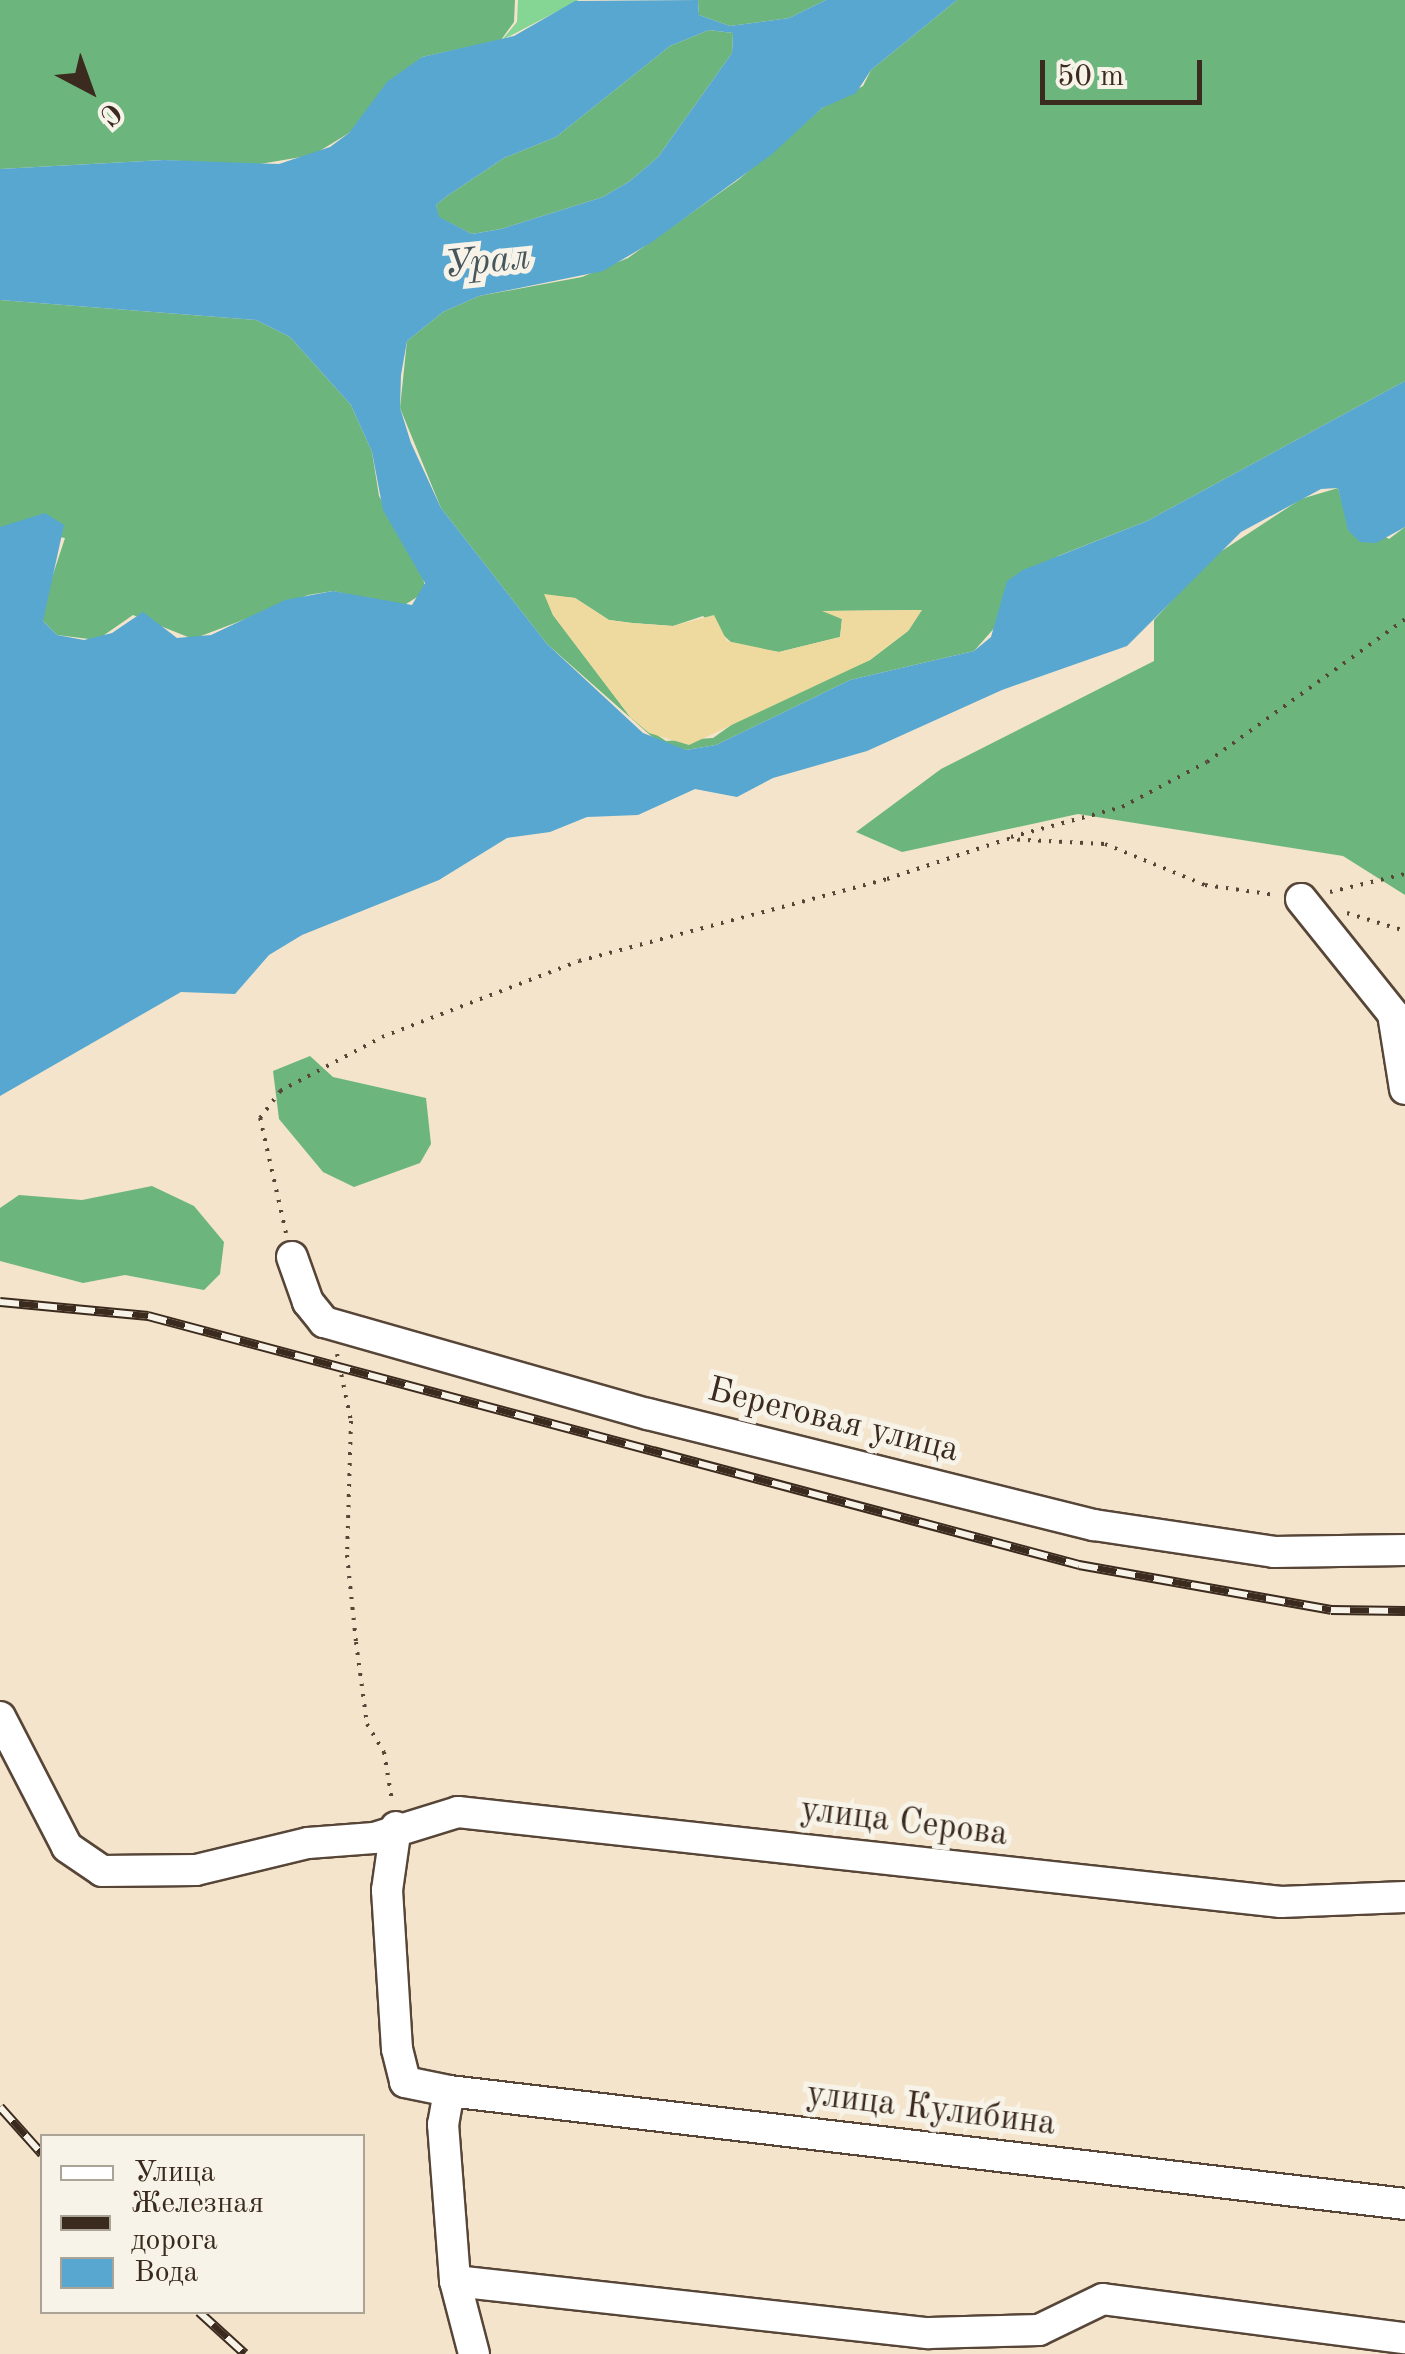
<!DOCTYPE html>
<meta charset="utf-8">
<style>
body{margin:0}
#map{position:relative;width:1405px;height:2354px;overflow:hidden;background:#f3e4cb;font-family:"Old Standard TT",serif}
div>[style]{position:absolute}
.green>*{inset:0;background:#85d595}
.forest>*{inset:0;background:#6cb67e}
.sand>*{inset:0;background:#eeda9e}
.water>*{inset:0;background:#57a7d1}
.path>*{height:4px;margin-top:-2px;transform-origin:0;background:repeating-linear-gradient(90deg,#574638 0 2.5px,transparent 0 10.5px)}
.roads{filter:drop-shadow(2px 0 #574638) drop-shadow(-2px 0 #574638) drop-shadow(0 2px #574638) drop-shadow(0 -2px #574638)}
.minor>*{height:30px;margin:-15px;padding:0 15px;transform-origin:15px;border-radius:15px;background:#fff}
.rail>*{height:10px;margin-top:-5px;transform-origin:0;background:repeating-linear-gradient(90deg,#f7f3e8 0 19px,#3b2a1e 0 38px);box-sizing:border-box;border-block:2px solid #3b2a1e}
span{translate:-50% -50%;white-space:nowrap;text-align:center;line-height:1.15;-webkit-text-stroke:10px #f7f3e8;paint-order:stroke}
.street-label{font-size:35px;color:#3b2a1e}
.water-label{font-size:38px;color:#45565d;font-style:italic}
.legend{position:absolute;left:40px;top:2134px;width:325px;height:180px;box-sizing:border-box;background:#f7f3e8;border:2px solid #aca397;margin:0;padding:12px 18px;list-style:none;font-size:30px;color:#3b2a1e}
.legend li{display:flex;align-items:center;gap:20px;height:50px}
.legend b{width:50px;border:2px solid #aca397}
.north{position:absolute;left:40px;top:40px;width:100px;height:100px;-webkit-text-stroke:8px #f7f3e8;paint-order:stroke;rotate:139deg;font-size:28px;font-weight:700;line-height:40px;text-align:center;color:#3b2a1e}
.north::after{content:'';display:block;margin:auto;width:35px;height:45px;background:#3b2a1e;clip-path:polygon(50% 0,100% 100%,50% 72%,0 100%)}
.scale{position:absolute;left:1040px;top:60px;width:162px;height:45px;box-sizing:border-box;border:5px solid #3b2a1e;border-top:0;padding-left:12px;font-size:30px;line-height:35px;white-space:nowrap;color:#3b2a1e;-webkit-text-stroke:8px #f7f3e8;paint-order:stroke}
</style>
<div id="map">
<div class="green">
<div style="clip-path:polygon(518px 0,579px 0,502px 40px,517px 22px)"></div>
</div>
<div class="forest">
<div style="clip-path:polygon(0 0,515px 0,514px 22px,501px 40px,422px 57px,349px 133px,313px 155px,254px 165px,164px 160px,0 169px)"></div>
<div style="clip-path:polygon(698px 0,826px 0,789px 18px,730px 26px,699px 15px)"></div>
<div style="clip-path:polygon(evenodd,957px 0,1405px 0,1405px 381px,1147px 521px,1058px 556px,974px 651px,850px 680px,716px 745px,686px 750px,659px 743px,547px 644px,441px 508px,400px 408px,407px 341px,443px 312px,479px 296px,582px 277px,628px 258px,738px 180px,822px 108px,863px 86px,871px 70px,957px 0,545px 595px,575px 598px,609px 620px,632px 623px,673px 626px,703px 616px,734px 645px,779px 652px,840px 637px,842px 619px,825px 611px,920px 610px,908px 631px,870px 660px,744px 716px,713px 738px,666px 741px,631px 718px,553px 615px,545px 595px)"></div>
<div style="clip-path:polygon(709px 30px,733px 33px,732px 53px,658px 157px,630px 181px,603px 197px,501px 229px,472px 234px,438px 217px,436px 205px,447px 196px,504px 158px,556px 137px,670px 46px)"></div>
<div style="clip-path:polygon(0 300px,256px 320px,290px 337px,351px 405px,372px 452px,379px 496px,423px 574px,425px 592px,403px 606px,333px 591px,308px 595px,193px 639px,133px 615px,97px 640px,57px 635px,43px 621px,42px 608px,65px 538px,0 527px)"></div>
<div style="clip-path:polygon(1338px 488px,1345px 514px,1389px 539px,1405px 527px,1405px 895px,1343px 856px,1078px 814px,902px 852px,856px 832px,941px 769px,1154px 661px,1154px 620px,1211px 558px,1301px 499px)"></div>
<div style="clip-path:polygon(310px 1056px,333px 1077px,426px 1098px,431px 1144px,420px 1163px,354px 1187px,323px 1172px,279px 1119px,273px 1071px)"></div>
<div style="clip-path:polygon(152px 1186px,194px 1206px,224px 1242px,220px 1274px,204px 1290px,125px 1275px,83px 1283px,0 1261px,0 1208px,19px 1195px,82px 1200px)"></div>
</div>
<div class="sand">
<div style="clip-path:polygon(544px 594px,575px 598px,609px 620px,632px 623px,673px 626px,714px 615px,727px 641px,779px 652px,840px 637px,842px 619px,822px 611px,922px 610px,909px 630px,870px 660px,689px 745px,649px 733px,631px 718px,553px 615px)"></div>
</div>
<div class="water">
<div style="clip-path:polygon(evenodd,698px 0,699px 15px,730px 26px,789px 18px,826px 0,957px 0,871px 70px,856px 93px,822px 108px,771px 155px,652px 242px,603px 271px,479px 296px,443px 312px,407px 341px,401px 375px,400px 408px,411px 443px,441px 508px,547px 644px,643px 733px,686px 750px,716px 745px,850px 680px,974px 651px,991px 637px,1007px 581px,1023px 570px,1147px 521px,1405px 381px,1405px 527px,1376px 543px,1360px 542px,1348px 530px,1338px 488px,1321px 489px,1241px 532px,1127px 646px,1002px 690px,867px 751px,773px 778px,737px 797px,695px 789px,638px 815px,587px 817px,550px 832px,507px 838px,439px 880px,302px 935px,269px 955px,235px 994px,181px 992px,0 1096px,0 527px,45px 513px,64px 525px,43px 621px,57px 635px,84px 640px,112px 633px,143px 612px,177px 638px,211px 635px,285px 600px,333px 591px,412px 605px,425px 583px,383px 510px,372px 452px,351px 405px,290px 337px,256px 320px,0 300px,0 169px,164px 160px,279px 164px,330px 147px,349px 133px,387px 82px,422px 57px,514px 36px,575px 1px,698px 0,709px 30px,733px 33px,732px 53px,658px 157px,630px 181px,603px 197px,501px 229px,472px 234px,439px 217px,436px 205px,447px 196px,504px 158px,556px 137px,670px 46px,709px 30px)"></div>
</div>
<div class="path">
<div style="left:1011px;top:837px;width:115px;rotate:-15.1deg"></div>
<div style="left:1122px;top:807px;width:96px;rotate:-27.9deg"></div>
<div style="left:1207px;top:762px;width:244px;rotate:-35.8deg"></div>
<div style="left:1330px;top:892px;width:77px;rotate:-13.5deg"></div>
<div style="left:1347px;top:913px;width:61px;rotate:17.2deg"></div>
<div style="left:286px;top:1233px;width:118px;rotate:-102.7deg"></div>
<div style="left:260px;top:1118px;width:34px;rotate:-53deg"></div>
<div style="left:280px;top:1091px;width:115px;rotate:-27.9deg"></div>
<div style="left:382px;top:1037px;width:211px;rotate:-21.1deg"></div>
<div style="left:579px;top:961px;width:319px;rotate:-14.9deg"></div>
<div style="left:887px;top:879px;width:126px;rotate:-18.4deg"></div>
<div style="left:1007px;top:839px;width:98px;rotate:2.9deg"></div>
<div style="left:1105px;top:844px;width:108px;rotate:22.3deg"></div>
<div style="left:1205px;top:885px;width:71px;rotate:8.1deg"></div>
<div style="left:337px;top:1354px;width:68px;rotate:78.2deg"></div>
<div style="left:351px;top:1421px;width:134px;rotate:91.7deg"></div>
<div style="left:347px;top:1555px;width:87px;rotate:84.1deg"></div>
<div style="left:356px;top:1642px;width:83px;rotate:82.4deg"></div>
<div style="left:367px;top:1724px;width:33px;rotate:59deg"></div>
<div style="left:384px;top:1752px;width:50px;rotate:80.7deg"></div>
</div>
<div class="roads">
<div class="minor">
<div style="left:1301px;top:899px;width:147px;rotate:51.3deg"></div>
<div style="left:1393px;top:1014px;width:76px;rotate:80.9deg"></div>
<div style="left:292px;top:1257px;width:48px;rotate:70.4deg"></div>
<div style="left:308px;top:1302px;width:26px;rotate:51deg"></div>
<div style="left:324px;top:1322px;width:337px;rotate:15.9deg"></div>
<div style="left:648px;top:1414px;width:460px;rotate:14deg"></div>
<div style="left:1094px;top:1525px;width:182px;rotate:8.5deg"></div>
<div style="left:1274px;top:1552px;width:131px;rotate:-0.9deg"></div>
<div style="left:0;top:1717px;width:146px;rotate:62.7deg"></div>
<div style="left:67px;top:1847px;width:42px;rotate:34.4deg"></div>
<div style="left:102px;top:1871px;width:94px;rotate:-0.6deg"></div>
<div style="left:196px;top:1870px;width:115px;rotate:-13.6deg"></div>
<div style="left:308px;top:1843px;width:66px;rotate:-4.3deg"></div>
<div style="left:374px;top:1838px;width:88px;rotate:-17.2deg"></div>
<div style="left:458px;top:1812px;width:828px;rotate:6.24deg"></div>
<div style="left:1281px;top:1902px;width:124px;rotate:-2.3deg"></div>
<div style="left:396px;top:1827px;width:64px;rotate:98.1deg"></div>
<div style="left:387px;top:1890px;width:159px;rotate:86.4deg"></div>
<div style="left:397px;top:2049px;width:34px;rotate:76deg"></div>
<div style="left:405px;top:2082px;width:45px;rotate:11.6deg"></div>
<div style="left:449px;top:2091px;width:34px;rotate:100deg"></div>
<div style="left:443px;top:2124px;width:157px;rotate:85.6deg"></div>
<div style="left:455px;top:2281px;width:75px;rotate:75.4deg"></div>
<div style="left:449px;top:2091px;width:963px;rotate:6.74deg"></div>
<div style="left:455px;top:2281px;width:477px;rotate:6.3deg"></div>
<div style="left:929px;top:2333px;width:110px;rotate:-1.6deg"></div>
<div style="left:1039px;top:2330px;width:71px;rotate:-25.8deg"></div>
<div style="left:1103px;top:2299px;width:305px;rotate:7.4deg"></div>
</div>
</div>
<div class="rail">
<div style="left:0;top:1302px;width:149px;rotate:5.4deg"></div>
<div style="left:148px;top:1316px;width:964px;rotate:14.97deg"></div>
<div style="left:1079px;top:1565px;width:256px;rotate:10.1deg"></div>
<div style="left:1331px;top:1610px;width:74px;rotate:0.8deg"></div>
<div style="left:0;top:2107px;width:63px;rotate:48.2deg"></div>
<div style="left:199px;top:2312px;width:62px;rotate:42.4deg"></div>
</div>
<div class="street-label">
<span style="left:833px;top:1421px;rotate:14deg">Береговая улица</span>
<span style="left:904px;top:1823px;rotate:7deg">улица Серова</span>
<span style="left:931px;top:2110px;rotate:7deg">улица Кулибина</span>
</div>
<div class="water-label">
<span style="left:487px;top:263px;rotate:-6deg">Урал</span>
</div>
<ul class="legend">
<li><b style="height:12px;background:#fff"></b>Улица</li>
<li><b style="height:12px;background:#3b2a1e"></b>Железная дорога</li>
<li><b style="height:28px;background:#57a7d1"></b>Вода</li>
</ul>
<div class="north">С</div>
<div class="scale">50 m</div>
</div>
